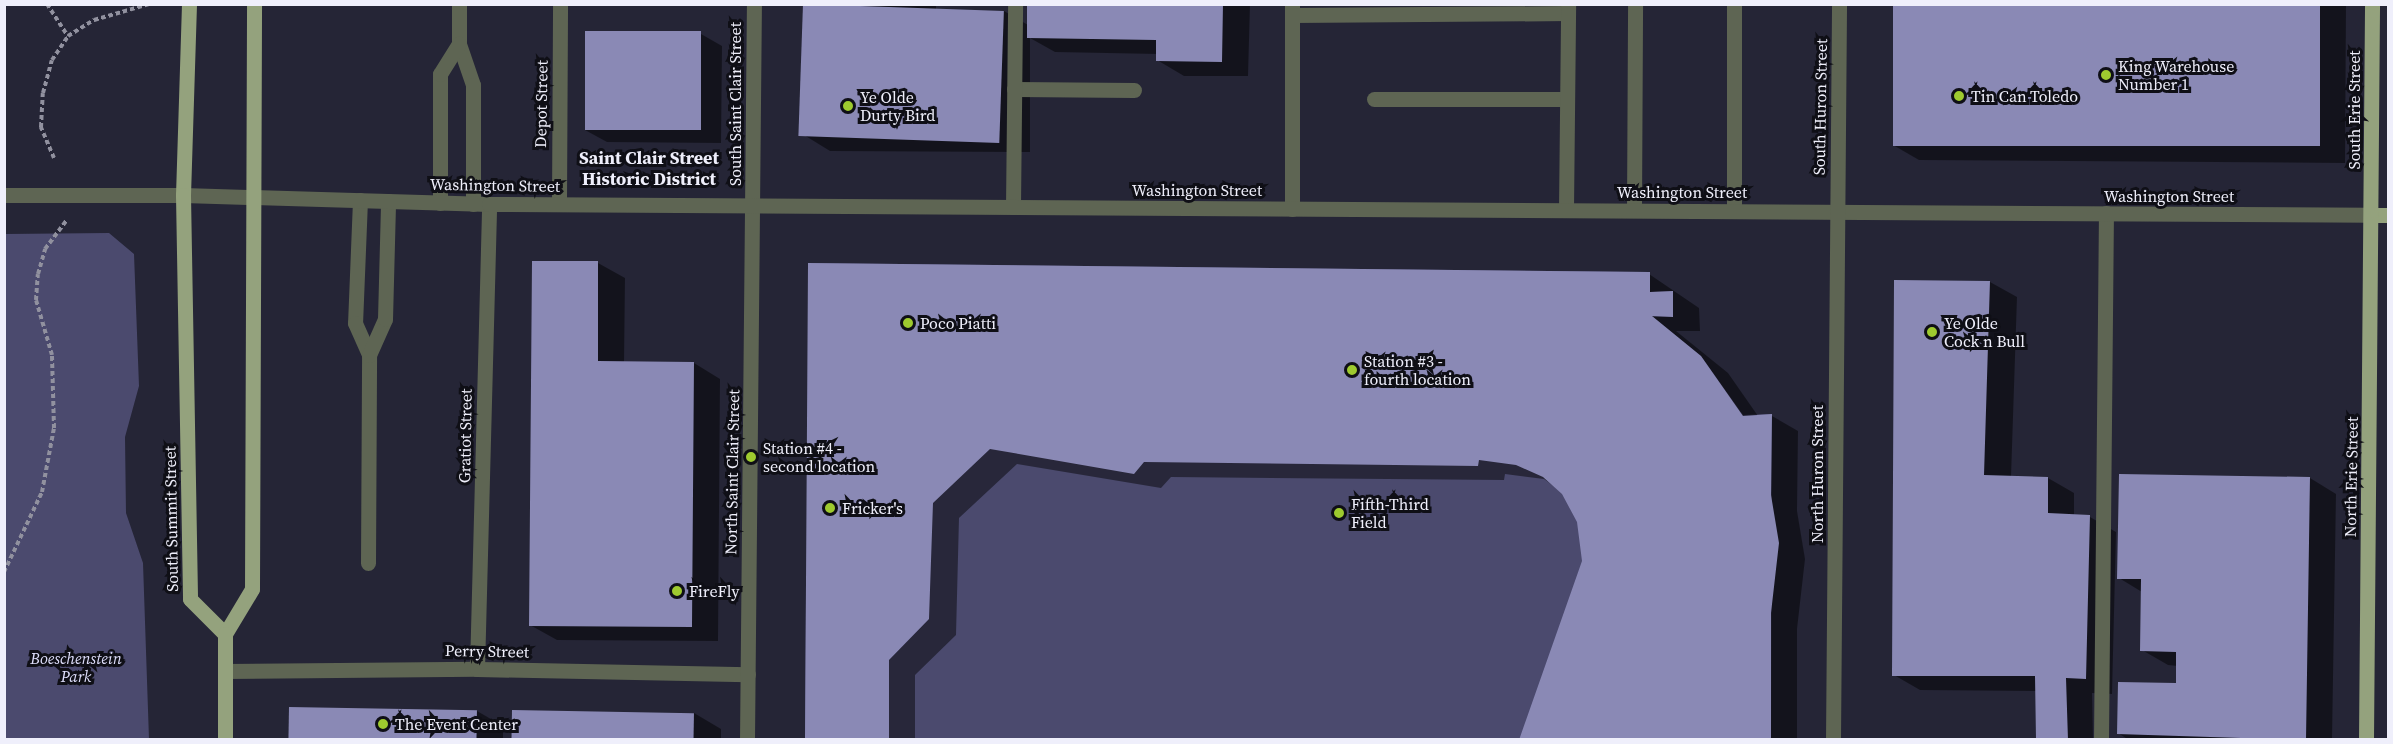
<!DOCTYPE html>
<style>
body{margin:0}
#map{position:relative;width:2393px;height:744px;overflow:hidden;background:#252536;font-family:"Source Serif 4",serif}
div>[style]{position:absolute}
.green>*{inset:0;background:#4b4a6e}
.shadow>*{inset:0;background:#0007}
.building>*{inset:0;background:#8a89b5;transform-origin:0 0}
.path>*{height:4px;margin-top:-2px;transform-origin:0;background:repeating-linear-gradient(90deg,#91919f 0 4.5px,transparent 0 7.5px)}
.service>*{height:15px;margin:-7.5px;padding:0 7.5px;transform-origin:7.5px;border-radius:7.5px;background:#5e6553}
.minor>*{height:15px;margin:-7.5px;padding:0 7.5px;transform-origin:7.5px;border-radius:7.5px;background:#5e6553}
.tertiary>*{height:15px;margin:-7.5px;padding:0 7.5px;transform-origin:7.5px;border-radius:7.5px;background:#5e6553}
.primary>*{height:15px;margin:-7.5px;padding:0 7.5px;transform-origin:7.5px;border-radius:7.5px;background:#94a27d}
.dots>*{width:16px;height:16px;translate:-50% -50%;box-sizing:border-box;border:3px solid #0f0f16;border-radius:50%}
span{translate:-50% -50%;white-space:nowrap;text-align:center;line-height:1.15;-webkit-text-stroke:6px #0f0f16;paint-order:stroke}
.poi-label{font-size:16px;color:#efeffb}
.left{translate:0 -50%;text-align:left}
.street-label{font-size:16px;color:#efeffb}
.park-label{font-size:16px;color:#dedefb;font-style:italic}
.neighbourhood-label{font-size:18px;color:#efeffb;font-weight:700}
.frame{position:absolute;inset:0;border:6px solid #efeffb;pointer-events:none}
</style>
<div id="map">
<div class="green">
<div style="clip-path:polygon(109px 233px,134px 254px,139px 386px,125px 437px,126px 513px,143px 563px,149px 739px,5px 739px,5px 234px)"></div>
<div style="clip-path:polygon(808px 263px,1650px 272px,1650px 292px,1673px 291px,1673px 317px,1653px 317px,1701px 356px,1743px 415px,1772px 414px,1771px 739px,805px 740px,806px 594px,902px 594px,808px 416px)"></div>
</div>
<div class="shadow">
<div style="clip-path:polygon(805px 4px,936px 4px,936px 12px,1004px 11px,1028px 25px,1029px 4px,1250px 4px,1248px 76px,1184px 76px,1157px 60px,1158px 54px,1055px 52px,1030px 38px,1030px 152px,830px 151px,804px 135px)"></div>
<div style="clip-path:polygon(1895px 4px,2346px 4px,2345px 163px,1919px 160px,1893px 145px)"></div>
<div style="clip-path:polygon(701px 34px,722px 46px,721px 143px,607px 142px,585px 130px)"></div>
<div style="clip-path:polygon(533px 263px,598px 263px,625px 278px,624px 363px,694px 363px,720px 379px,718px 641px,557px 640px,530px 625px)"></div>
<div style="clip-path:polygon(1649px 274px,1699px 308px,1700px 331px,1676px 331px,1728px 373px,1758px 416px,1772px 416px,1798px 431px,1797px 511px,1805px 559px,1797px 629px,1797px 740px,1521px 740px,1583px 562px,1579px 521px,1563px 493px,1544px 479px,1505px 474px,1504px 480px,1171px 477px,1161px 488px,1017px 464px,959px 518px,956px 635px,915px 675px,915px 740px,807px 740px,808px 465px)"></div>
<div style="clip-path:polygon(1895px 281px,1990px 282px,2017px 297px,2011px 477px,2048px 478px,2074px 493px,2074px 516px,2090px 517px,2116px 532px,2112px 694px,2092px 693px,2093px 740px,2037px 740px,2037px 691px,1920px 690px,1894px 675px)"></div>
<div style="clip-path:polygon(2310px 478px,2336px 494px,2332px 740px,2129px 740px,2118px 733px,2177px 684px,2178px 666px,2168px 665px,2142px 650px,2142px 592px,2119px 578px)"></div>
<div style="clip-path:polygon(477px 711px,503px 726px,503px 740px,290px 740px)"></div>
<div style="clip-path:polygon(694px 713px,721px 729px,721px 740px,513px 740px)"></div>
</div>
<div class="building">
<div style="left:803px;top:4px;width:201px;height:132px;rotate:2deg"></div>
<div style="clip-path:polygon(1027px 4px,1223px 4px,1222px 62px,1156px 61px,1156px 40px,1027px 38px)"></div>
<div style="left:1893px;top:4px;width:427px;height:142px"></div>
<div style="left:585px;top:31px;width:116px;height:99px"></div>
<div style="clip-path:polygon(532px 261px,598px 261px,598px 361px,694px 362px,692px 627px,529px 626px)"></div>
<div style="clip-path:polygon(808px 263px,1650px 272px,1650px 292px,1673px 291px,1673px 317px,1652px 316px,1701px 356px,1743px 416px,1772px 414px,1771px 495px,1779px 543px,1771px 613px,1771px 740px,1519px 740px,1582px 561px,1577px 522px,1562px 494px,1543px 477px,1516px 465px,1479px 460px,1478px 466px,1144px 462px,1134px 474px,990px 449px,933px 503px,929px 619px,889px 660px,889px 740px,805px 740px)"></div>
<div style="clip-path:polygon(1894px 280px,1990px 281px,1984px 475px,2048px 477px,2048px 513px,2090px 515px,2086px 679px,2066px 678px,2068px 740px,2036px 740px,2035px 676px,1892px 676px)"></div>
<div style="clip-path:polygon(2119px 474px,2310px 477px,2306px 740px,2117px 734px,2118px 682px,2176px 683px,2176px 652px,2140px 651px,2141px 579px,2117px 579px)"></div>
<div style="left:289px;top:707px;width:188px;height:33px;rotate:1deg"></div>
<div style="left:512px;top:710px;width:182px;height:30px;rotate:1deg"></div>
</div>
<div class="path">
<div style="left:47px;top:4px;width:38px;rotate:57deg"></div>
<div style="left:54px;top:158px;width:34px;rotate:-113deg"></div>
<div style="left:41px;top:127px;width:34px;rotate:-87deg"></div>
<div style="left:43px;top:93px;width:34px;rotate:-75deg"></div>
<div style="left:52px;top:60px;width:29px;rotate:-56deg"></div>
<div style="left:68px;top:36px;width:31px;rotate:-32deg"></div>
<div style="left:94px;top:20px;width:57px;rotate:-16.2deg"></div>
<div style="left:4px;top:572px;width:89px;rotate:-64.6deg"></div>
<div style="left:42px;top:492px;width:65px;rotate:-79.4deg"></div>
<div style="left:54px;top:428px;width:73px;rotate:-91.6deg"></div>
<div style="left:52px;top:355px;width:57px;rotate:-106.2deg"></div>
<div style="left:36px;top:300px;width:26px;rotate:-86deg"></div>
<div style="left:38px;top:274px;width:26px;rotate:-74deg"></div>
<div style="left:45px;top:249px;width:35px;rotate:-53deg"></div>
</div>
<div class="service">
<div style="left:459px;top:4px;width:40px;rotate:90deg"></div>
<div style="left:459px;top:44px;width:43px;rotate:71.1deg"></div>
<div style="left:473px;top:85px;width:119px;rotate:90deg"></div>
<div style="left:1292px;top:15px;width:276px;rotate:-0.4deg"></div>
<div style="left:1014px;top:89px;width:120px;rotate:0.5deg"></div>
<div style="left:1374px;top:99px;width:193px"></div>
<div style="left:360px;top:200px;width:123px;rotate:92.3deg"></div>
<div style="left:355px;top:323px;width:35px;rotate:66deg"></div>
<div style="left:440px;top:203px;width:129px;rotate:-90deg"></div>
<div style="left:440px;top:74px;width:36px;rotate:-58deg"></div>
<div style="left:1013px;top:207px;width:203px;rotate:-89.4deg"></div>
<div style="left:1566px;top:210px;width:206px;rotate:-89.4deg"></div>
<div style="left:1634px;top:210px;width:206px;rotate:-89.7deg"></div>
<div style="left:1734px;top:210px;width:206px;rotate:-90deg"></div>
<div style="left:368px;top:563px;width:208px;rotate:-89.7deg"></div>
<div style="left:369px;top:355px;width:39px;rotate:-66deg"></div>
<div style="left:385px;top:319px;width:118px;rotate:-88.5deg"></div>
<div style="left:2101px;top:740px;width:527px;rotate:-89.46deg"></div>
</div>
<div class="minor">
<div style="left:4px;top:195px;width:179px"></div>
<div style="left:559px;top:204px;width:200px;rotate:-89.7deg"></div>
<div style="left:1292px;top:209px;width:205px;rotate:-90deg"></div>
<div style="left:477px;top:669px;width:465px;rotate:-88.5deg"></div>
<div style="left:225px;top:671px;width:252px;rotate:-0.5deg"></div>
<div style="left:477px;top:669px;width:271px;rotate:1.1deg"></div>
<div style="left:747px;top:740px;width:736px;rotate:-89.46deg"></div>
</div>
<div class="tertiary">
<div style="left:183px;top:195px;width:306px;rotate:1.7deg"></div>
<div style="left:489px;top:204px;width:1882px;rotate:0.33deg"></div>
<div style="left:1833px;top:740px;width:736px;rotate:-89.53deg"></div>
</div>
<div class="primary">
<div style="left:189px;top:4px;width:191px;rotate:91.8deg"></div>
<div style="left:183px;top:195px;width:404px;rotate:89deg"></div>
<div style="left:190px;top:599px;width:49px;rotate:45deg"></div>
<div style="left:2371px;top:215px;width:17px"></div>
<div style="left:225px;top:634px;width:52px;rotate:-59deg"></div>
<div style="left:252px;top:589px;width:585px;rotate:-89.8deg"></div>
<div style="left:225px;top:634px;width:106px;rotate:90deg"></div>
<div style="left:2366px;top:740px;width:736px;rotate:-89.53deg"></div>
</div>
<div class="dots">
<div style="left:2106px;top:75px;background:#9eca2f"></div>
<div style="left:1959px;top:96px;background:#9eca2f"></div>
<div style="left:848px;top:106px;background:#9eca2f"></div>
<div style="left:908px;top:323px;background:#9eca2f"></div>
<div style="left:1932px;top:332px;background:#9eca2f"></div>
<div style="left:1352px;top:370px;background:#9eca2f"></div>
<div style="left:751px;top:457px;background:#9eca2f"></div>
<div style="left:830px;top:508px;background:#9eca2f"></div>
<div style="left:1339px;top:513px;background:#9eca2f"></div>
<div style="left:677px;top:591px;background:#9eca2f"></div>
<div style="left:383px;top:724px;background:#9eca2f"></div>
</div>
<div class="poi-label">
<span class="left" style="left:2118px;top:75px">King Warehouse<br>Number 1</span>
<span class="left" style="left:1971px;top:96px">Tin Can Toledo</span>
<span class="left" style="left:860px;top:106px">Ye Olde<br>Durty Bird</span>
<span class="left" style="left:920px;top:323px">Poco Piatti</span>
<span class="left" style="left:1944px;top:332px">Ye Olde<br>Cock n Bull</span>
<span class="left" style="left:1364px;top:370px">Station #3 -<br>fourth location</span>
<span class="left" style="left:763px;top:457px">Station #4 -<br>second location</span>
<span class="left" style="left:1351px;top:513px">Fifth-Third<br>Field</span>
<span class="left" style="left:842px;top:508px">Fricker's</span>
<span class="left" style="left:689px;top:591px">FireFly</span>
<span class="left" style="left:395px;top:724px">The Event Center</span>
</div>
<div class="street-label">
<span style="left:541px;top:104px;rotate:-89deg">Depot Street</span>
<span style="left:735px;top:104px;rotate:-90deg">South Saint Clair Street</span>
<span style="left:1820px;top:107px;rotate:-89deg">South Huron Street</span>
<span style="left:2354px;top:110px;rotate:-90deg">South Erie Street</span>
<span style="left:495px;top:185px;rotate:1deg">Washington Street</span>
<span style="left:1197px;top:190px">Washington Street</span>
<span style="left:1682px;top:192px">Washington Street</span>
<span style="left:2169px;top:196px">Washington Street</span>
<span style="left:465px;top:436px;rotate:-89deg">Gratiot Street</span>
<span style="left:732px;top:472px;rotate:-89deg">North Saint Clair Street</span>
<span style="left:1817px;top:474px;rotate:-90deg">North Huron Street</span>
<span style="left:2351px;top:477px;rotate:-89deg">North Erie Street</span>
<span style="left:171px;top:519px;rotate:-91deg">South Summit Street</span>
<span style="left:487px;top:651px;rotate:1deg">Perry Street</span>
</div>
<div class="park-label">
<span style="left:76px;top:667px">Boeschenstein<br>Park</span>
</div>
<div class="neighbourhood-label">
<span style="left:649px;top:169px">Saint Clair Street<br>Historic District</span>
</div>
<div class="frame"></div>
</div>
